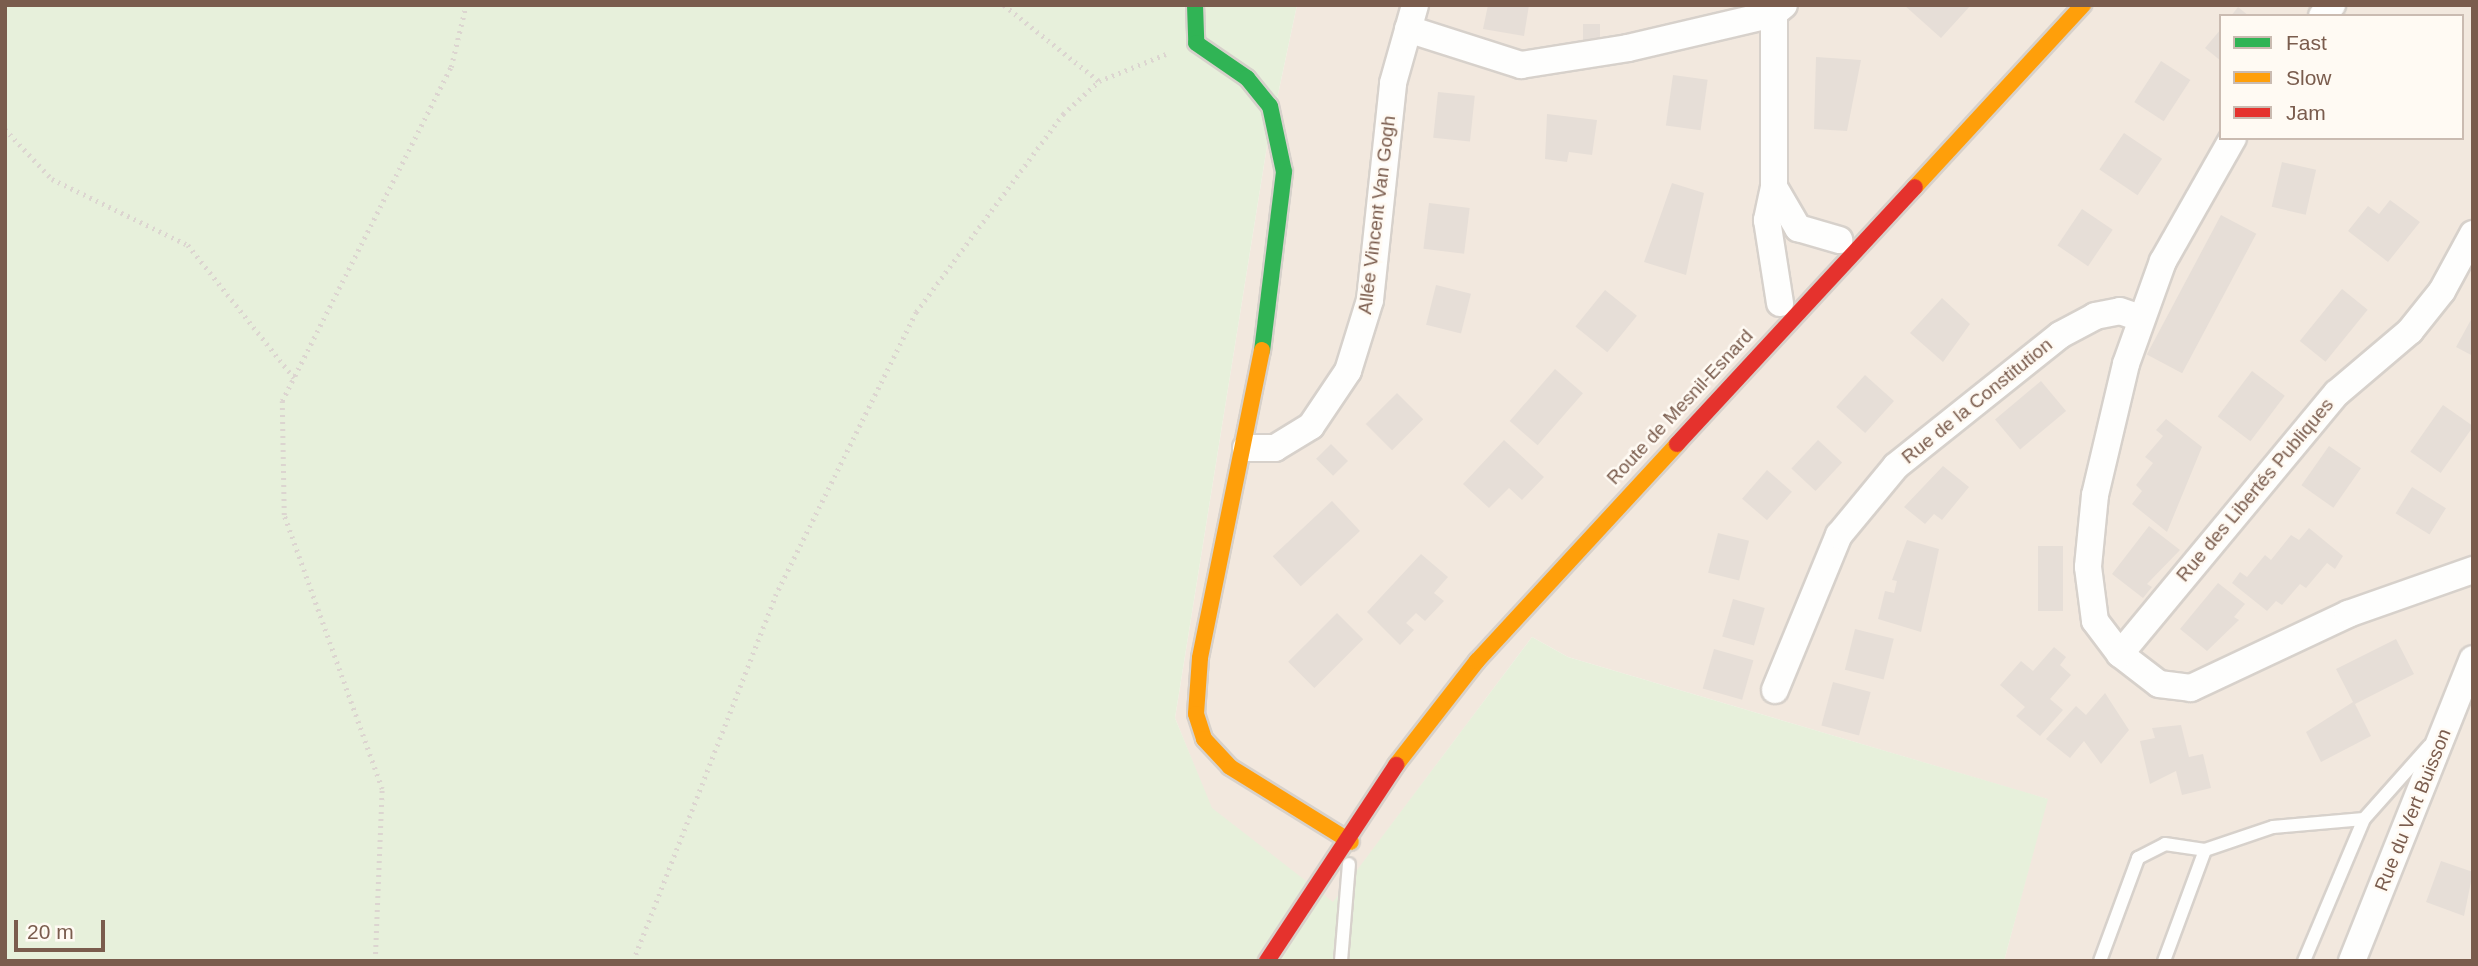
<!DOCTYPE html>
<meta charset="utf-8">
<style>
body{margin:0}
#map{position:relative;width:2478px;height:966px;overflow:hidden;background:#f9f5f0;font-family:Arial,sans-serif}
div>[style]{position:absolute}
.residential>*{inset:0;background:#f2e8de}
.green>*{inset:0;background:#e7f0db}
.building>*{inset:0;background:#e6ded7;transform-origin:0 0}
.path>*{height:4.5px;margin-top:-2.25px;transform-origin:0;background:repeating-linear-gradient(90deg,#dcd5d0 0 2px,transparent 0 7px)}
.roads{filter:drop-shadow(2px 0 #d7d1cb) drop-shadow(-2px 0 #d7d1cb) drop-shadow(0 2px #d7d1cb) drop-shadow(0 -2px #d7d1cb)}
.lane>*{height:12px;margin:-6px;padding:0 6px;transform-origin:6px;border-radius:6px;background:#fefefd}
.street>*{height:26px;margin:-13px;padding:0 13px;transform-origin:13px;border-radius:13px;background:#fefefd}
.fast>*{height:16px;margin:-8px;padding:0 8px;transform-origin:8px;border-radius:8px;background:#30b455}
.slow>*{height:16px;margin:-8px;padding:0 8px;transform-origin:8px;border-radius:8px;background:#ff9f0a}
.jam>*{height:16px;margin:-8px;padding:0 8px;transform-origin:8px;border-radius:8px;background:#e5322d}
span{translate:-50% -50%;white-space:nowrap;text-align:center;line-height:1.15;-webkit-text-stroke:5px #fffaf3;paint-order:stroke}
.street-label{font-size:19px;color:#7a5c4d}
.frame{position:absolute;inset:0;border:7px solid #7a5c4d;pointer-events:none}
.legend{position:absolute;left:2219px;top:14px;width:245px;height:126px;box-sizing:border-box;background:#fffaf3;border:2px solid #cabbb1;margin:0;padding:9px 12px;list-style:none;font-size:21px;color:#7a5c4d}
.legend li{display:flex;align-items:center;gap:14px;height:35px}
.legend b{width:35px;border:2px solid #cabbb1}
.scale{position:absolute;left:14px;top:920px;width:91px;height:32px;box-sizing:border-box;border:4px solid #7a5c4d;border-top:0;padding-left:9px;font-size:21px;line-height:24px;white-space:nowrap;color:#7a5c4d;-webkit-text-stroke:5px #fffaf3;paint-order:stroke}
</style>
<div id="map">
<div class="residential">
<div style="clip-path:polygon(evenodd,1297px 5px,2473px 5px,2473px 961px,2004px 961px,2047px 799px,1568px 657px,1532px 637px,1333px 903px,1211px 808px,1175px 718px,1267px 146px,1297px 5px,2221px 16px,2462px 16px,2462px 138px,2221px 138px,2221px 16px)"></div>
</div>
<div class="green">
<div style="clip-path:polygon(5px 5px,1297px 5px,1267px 146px,1175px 718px,1212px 808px,1333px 902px,1532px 637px,1568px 657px,2048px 799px,2004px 961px,5px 961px)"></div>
</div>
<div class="building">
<div style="clip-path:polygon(1488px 5px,1529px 5px,1524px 36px,1483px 29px)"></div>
<div style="clip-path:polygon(1904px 5px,1971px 5px,1941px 38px)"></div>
<div style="clip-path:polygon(2238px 7px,2249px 16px,2231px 16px)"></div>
<div style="left:1583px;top:24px;width:17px;height:22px"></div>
<div style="clip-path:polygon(2221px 29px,2221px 61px,2205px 48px)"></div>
<div style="clip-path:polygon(1816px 57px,1861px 60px,1847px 131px,1814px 129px)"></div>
<div style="left:2161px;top:61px;width:35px;height:49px;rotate:33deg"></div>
<div style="left:1673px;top:75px;width:35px;height:51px;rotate:8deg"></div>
<div style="left:1438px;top:92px;width:37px;height:46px;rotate:6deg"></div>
<div style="clip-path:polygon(1547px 114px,1597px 120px,1592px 155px,1569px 152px,1567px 162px,1545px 159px)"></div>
<div style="left:2124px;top:133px;width:46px;height:44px;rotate:34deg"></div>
<div style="left:2282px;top:162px;width:35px;height:46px;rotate:13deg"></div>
<div style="clip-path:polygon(1672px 183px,1704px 193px,1686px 275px,1644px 262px)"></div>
<div style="clip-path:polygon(2390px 200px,2420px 222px,2388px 262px,2348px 231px,2368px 206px,2379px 214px)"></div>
<div style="left:1429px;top:203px;width:41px;height:46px;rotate:7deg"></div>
<div style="left:2082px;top:209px;width:37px;height:44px;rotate:34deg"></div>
<div style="left:2221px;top:215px;width:40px;height:158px;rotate:28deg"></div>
<div style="left:1436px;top:285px;width:36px;height:41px;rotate:14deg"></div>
<div style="left:2342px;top:289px;width:33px;height:67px;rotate:39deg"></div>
<div style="left:1605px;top:290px;width:41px;height:47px;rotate:39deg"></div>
<div style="clip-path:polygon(1942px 298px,1970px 324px,1943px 362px,1910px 333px)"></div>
<div style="clip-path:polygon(2473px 316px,2473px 356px,2456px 347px)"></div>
<div style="left:1555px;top:369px;width:37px;height:69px;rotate:41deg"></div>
<div style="left:2252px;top:371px;width:41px;height:57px;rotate:37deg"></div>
<div style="left:1865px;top:375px;width:39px;height:43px;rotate:42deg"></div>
<div style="left:2041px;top:381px;width:39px;height:60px;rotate:50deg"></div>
<div style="left:1397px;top:393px;width:37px;height:44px;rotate:45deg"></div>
<div style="left:2443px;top:405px;width:37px;height:57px;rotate:35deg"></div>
<div style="clip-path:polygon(2166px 419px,2202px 447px,2167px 532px,2132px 504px,2142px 491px,2136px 485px,2153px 463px,2145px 457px,2163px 436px,2156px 430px)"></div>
<div style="clip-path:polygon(1504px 440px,1544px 477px,1522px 500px,1509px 488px,1489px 508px,1463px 484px)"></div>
<div style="left:1818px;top:440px;width:33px;height:39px;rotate:43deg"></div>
<div style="left:1331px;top:444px;width:24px;height:21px;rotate:45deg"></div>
<div style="left:2329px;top:446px;width:39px;height:48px;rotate:35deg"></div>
<div style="clip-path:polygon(1943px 466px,1969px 487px,1942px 520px,1934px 514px,1925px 524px,1904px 507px)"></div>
<div style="left:1767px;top:470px;width:33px;height:38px;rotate:41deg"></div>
<div style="left:2412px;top:487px;width:40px;height:31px;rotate:32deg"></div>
<div style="left:1332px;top:501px;width:41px;height:81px;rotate:47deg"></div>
<div style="clip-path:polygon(2149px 526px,2180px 550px,2147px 584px,2152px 587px,2143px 598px,2112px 574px)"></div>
<div style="clip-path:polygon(2309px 528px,2343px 556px,2335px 569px,2327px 563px,2306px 588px,2300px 584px,2282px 605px,2276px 601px,2267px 611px,2232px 583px,2240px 572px,2247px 577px,2265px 555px,2271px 560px,2291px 535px,2299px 540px)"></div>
<div style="left:1718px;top:533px;width:32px;height:41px;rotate:14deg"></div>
<div style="clip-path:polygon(1907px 540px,1939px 549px,1921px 632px,1878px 619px,1885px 591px,1894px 593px,1897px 581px,1892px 580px)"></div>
<div style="left:2038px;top:546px;width:25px;height:65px"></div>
<div style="clip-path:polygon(1421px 554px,1448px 577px,1434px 593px,1444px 601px,1425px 621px,1416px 613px,1406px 623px,1414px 630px,1400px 645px,1367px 612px)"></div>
<div style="clip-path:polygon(2218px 583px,2245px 604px,2234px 617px,2239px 620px,2207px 651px,2180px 629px)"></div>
<div style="left:1733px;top:599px;width:33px;height:39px;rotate:16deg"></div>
<div style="left:1337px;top:613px;width:37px;height:69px;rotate:45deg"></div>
<div style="left:1855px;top:629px;width:40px;height:42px;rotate:14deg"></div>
<div style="clip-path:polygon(2396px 639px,2414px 674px,2355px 704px,2371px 736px,2321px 762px,2306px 732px,2353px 702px,2336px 669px)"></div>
<div style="clip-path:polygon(2054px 647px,2066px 657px,2060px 665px,2071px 675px,2050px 699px,2063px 710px,2040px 736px,2016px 716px,2025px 707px,2000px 685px,2021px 661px,2033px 671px)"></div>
<div style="left:1714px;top:649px;width:41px;height:41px;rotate:16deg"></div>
<div style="left:1833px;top:682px;width:39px;height:45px;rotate:15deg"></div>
<div style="clip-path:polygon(2105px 693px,2129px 730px,2101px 764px,2084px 741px,2070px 758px,2046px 739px,2076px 706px,2086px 715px)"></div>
<div style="clip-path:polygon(2181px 725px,2189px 757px,2203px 754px,2211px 788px,2182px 795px,2176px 771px,2150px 784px,2140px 741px,2155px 738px,2152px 728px)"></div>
<div style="clip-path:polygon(2441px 861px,2473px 872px,2464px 916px,2426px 902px)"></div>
</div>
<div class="path">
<div style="left:1004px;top:5px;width:122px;rotate:38.7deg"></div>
<div style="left:5px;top:129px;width:69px;rotate:46.8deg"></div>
<div style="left:52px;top:179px;width:151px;rotate:25.9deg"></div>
<div style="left:188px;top:245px;width:170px;rotate:51.4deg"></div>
<div style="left:375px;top:961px;width:172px;rotate:-87.7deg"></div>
<div style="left:382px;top:789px;width:291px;rotate:-109.7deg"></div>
<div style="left:284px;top:515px;width:114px;rotate:-91deg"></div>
<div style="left:282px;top:401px;width:374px;rotate:-63.2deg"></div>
<div style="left:451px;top:67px;width:64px;rotate:-76.4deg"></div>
<div style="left:633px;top:961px;width:392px;rotate:-68.7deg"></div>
<div style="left:775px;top:596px;width:317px;rotate:-63.6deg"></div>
<div style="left:916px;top:312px;width:247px;rotate:-53.4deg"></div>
<div style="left:1063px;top:114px;width:49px;rotate:-42.5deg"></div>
<div style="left:1099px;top:81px;width:72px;rotate:-21.9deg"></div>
</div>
<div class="roads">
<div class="lane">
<div style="left:1341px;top:961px;width:97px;rotate:-85.3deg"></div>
<div style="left:2100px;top:961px;width:110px;rotate:-69.7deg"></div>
<div style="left:2138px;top:858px;width:30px;rotate:-27deg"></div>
<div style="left:2165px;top:844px;width:40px;rotate:8.5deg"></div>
<div style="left:2205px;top:850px;width:72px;rotate:-18.7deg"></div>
<div style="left:2273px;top:827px;width:91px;rotate:-5deg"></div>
<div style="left:2364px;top:819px;width:98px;rotate:-48.3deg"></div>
<div style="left:2164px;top:961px;width:118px;rotate:-69.7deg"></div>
<div style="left:2304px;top:961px;width:154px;rotate:-67.1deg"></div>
</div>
<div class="street">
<div style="left:1774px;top:5px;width:182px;rotate:90deg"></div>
<div style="left:1774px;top:187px;width:48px;rotate:59.7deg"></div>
<div style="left:1798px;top:228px;width:43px;rotate:16.3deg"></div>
<div style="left:2322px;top:16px;width:15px;rotate:-48deg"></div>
<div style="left:1408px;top:29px;width:119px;rotate:17.7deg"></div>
<div style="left:1521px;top:65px;width:108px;rotate:-9deg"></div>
<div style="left:1628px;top:48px;width:149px;rotate:-13.2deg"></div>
<div style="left:1773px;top:14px;width:14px;rotate:-39deg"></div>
<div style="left:2233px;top:138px;width:142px;rotate:119.6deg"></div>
<div style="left:2163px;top:261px;width:109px;rotate:109.8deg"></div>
<div style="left:2126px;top:364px;width:135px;rotate:103.3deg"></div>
<div style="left:2095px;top:495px;width:72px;rotate:95.6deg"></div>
<div style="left:2088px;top:567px;width:54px;rotate:82.6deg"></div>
<div style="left:2095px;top:621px;width:41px;rotate:52.9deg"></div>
<div style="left:2120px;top:654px;width:49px;rotate:37.6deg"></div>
<div style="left:2159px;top:684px;width:32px;rotate:7deg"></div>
<div style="left:2191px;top:688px;width:174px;rotate:-25.2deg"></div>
<div style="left:2348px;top:614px;width:133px;rotate:-19.4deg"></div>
<div style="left:1774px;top:187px;width:34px;rotate:102deg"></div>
<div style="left:1767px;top:220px;width:84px;rotate:81.1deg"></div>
<div style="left:1246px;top:448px;width:29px"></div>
<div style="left:1275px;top:448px;width:42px;rotate:-31.4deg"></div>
<div style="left:1311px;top:426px;width:66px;rotate:-56.1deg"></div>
<div style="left:1348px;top:371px;width:74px;rotate:-72.8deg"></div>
<div style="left:1370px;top:300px;width:218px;rotate:-83.9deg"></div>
<div style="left:1393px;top:83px;width:81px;rotate:-74.2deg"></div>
<div style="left:2120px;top:654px;width:339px;rotate:-50.3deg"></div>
<div style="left:2337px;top:393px;width:96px;rotate:-40.3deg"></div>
<div style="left:2410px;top:331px;width:51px;rotate:-51.3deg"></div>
<div style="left:2442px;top:291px;width:65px;rotate:-61.5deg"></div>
<div style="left:1775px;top:690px;width:168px;rotate:-67.6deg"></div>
<div style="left:1839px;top:535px;width:89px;rotate:-50.4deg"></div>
<div style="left:1896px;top:466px;width:210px;rotate:-38.6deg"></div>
<div style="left:2060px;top:335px;width:40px;rotate:-28deg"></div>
<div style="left:2095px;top:316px;width:25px;rotate:-11deg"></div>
<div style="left:2120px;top:311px;width:21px;rotate:19deg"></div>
<div style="left:2352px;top:961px;width:325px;rotate:-68.2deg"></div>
</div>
<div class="fast">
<div style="left:1195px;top:5px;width:38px;rotate:88deg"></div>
<div style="left:1196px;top:43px;width:62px;rotate:34.5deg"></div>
<div style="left:1247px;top:78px;width:36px;rotate:51deg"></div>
<div style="left:1270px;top:106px;width:67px;rotate:78deg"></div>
<div style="left:1284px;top:172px;width:179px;rotate:97deg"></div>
</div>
<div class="slow">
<div style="left:1915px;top:187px;width:248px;rotate:-47.3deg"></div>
<div style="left:1262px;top:350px;width:314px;rotate:101.4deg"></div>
<div style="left:1200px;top:658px;width:56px;rotate:94.1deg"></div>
<div style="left:1196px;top:714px;width:26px;rotate:72deg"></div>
<div style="left:1204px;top:739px;width:38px;rotate:47deg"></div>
<div style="left:1230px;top:767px;width:142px;rotate:31.8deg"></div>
<div style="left:1396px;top:765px;width:132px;rotate:-52.1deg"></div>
<div style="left:1477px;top:661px;width:295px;rotate:-47.3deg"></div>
</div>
<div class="jam">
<div style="left:1677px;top:444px;width:350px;rotate:-47.2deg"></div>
<div style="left:1267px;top:961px;width:235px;rotate:-56.6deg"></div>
</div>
</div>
<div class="street-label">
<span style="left:1377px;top:215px;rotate:-83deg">Allée Vincent Van Gogh</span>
<span style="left:1977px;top:401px;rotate:-39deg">Rue de la Constitution</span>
<span style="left:1680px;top:407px;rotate:-47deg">Route de Mesnil-Esnard</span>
<span style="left:2255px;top:490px;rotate:-50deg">Rue des Libertés Publiques</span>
<span style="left:2413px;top:810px;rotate:-68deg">Rue du Vert Buisson</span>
</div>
<div class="frame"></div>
<ul class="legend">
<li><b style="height:9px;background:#30b455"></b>Fast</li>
<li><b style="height:9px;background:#ff9f0a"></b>Slow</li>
<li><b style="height:9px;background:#e5322d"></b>Jam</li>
</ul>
<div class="scale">20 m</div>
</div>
